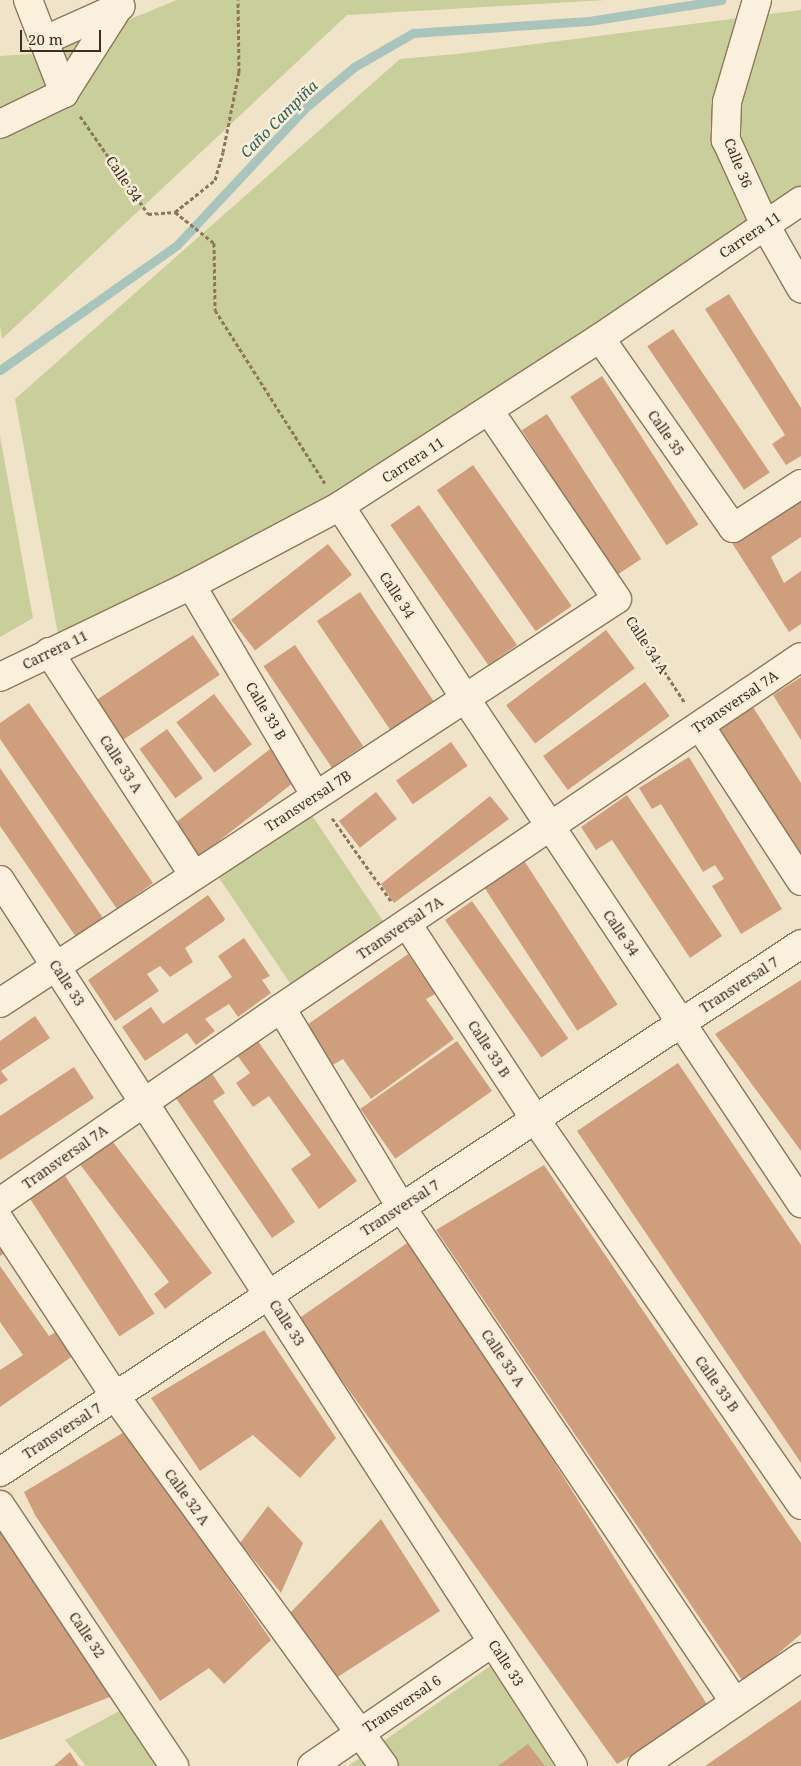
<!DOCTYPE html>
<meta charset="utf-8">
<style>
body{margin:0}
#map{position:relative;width:801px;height:1766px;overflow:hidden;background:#f0e4c8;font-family:"Noto Serif",serif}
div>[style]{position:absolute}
.green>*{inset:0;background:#c9cf9b;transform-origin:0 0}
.stream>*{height:9px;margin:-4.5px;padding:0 4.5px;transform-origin:4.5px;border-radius:4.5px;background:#a9c4bc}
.building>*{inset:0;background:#cf9f7d;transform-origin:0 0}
.path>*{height:3px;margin-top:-1.5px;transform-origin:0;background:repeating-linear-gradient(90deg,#8d765c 0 4px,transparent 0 6.5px)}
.roads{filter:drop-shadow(1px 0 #8d765c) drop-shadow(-1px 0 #8d765c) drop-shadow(0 1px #8d765c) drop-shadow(0 -1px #8d765c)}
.minor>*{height:28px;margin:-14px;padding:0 14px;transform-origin:14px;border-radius:14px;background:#faf1dc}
span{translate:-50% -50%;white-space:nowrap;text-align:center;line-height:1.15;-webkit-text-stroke:5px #f7eed8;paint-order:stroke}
.street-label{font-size:14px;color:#3d2e20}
.water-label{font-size:15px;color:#2f5d5a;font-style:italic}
.scale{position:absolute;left:20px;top:30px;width:81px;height:22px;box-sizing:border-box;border:2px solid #3d2e20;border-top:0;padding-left:6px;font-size:15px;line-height:18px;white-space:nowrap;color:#3d2e20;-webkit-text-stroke:4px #f7eed8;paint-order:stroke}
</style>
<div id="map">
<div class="green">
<div style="clip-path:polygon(177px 0,606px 0,347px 15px,2px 339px,0 326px,0 56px,47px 53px)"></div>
<div style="clip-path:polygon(801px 10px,801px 190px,357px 494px,59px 640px,15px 399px,400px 59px,457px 54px)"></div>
<div style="clip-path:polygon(0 436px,33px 618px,0 637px)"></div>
<div style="left:311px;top:814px;width:135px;height:112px;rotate:56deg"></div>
<div style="clip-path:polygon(493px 1664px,554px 1766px,348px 1766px)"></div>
<div style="clip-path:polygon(123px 1709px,159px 1766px,86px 1766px,65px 1740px)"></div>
</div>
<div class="stream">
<div style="left:0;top:370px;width:217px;rotate:-35.2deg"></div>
<div style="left:177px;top:245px;width:187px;rotate:-46.9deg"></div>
<div style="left:305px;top:108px;width:64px;rotate:-39.9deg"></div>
<div style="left:354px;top:67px;width:68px;rotate:-30deg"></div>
<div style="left:413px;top:33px;width:176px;rotate:-3.9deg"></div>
<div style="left:589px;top:21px;width:134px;rotate:-9deg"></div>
</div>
<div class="building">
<div style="clip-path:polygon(729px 294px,801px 408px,801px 456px,786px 465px,772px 444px,785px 435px,705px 309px)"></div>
<div style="left:673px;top:329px;width:173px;height:31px;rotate:56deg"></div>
<div style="left:602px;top:376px;width:177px;height:38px;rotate:57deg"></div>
<div style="left:547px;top:414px;width:173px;height:30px;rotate:57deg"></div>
<div style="left:473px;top:465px;width:172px;height:44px;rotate:55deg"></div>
<div style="clip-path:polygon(801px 499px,801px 537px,771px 557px,784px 583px,801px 571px,801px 624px,789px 632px,732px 543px)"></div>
<div style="left:419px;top:505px;width:171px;height:35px;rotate:55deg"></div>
<div style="left:328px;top:544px;width:39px;height:123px;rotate:52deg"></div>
<div style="left:360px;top:592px;width:132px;height:52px;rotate:56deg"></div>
<div style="left:606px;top:630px;width:48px;height:125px;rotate:53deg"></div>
<div style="left:193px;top:635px;width:48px;height:123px;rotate:56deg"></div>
<div style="left:295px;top:645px;width:122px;height:38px;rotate:56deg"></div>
<div style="clip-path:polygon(801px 677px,801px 740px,773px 695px)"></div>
<div style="left:645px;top:682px;width:42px;height:126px;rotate:54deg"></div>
<div style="left:214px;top:694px;width:63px;height:47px;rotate:53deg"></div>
<div style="clip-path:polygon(29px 703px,153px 883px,117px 909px,0 739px,0 723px)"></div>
<div style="clip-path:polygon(753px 707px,801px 783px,801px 855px,720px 729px)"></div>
<div style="left:167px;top:729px;width:61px;height:34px;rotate:54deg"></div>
<div style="left:451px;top:742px;width:29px;height:67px;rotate:55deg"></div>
<div style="left:270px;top:749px;width:41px;height:126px;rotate:52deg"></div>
<div style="clip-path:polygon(689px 757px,782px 909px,741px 934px,712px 886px,724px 879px,715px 865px,703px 872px,661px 804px,652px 809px,639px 788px)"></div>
<div style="clip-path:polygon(0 768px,103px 918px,76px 937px,0 826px)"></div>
<div style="left:376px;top:792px;width:34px;height:47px;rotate:52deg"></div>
<div style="clip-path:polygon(627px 795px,722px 936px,690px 958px,612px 840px,596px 850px,581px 827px)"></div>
<div style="clip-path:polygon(490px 796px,509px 819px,394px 903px,381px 884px)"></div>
<div style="left:525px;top:862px;width:170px;height:48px;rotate:57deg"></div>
<div style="clip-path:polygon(208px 895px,225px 919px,224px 921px,185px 948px,193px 962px,170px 977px,160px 966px,147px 974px,159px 991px,115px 1021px,88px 980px)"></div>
<div style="left:472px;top:901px;width:168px;height:33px;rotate:55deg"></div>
<div style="clip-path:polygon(244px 938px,270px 976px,262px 980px,271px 993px,238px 1017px,229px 1004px,205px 1019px,215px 1031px,196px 1045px,187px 1033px,145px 1061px,122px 1027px,151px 1007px,163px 1024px,232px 977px,218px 956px)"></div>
<div style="clip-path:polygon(408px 954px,435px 994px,426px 999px,454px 1039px,371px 1099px,343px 1059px,331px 1066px,304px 1027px)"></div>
<div style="clip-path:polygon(801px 980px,801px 1151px,715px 1034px)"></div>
<div style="clip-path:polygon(35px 1016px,50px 1038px,1px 1071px,8px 1080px,0 1085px,0 1041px)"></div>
<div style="clip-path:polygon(257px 1040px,357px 1181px,319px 1209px,291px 1169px,311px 1155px,269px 1096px,253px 1107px,236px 1083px,250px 1073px,237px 1055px)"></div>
<div style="left:457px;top:1041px;width:61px;height:118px;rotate:55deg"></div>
<div style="clip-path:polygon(678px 1063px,801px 1245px,801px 1463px,577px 1131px)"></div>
<div style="clip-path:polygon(74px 1067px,94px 1098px,0 1160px,0 1116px)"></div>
<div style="clip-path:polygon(209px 1069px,225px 1093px,213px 1101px,295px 1222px,272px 1238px,173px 1094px)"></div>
<div style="clip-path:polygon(107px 1134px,212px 1273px,165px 1309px,154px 1294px,169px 1282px,76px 1159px)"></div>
<div style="clip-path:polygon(544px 1165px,801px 1543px,801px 1634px,744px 1683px,436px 1230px)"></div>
<div style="left:62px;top:1171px;width:170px;height:42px;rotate:57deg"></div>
<div style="clip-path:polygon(413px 1239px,710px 1709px,617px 1764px,298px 1319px)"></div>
<div style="clip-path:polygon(0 1245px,5px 1253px,0 1256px)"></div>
<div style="clip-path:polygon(0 1266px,49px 1336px,60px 1329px,77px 1353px,0 1407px,0 1370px,23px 1355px,0 1322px)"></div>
<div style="clip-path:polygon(264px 1330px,336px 1438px,300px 1478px,253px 1435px,200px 1471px,151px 1398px)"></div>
<div style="clip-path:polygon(126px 1431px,271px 1640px,224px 1684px,209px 1668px,160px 1701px,35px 1515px,24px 1492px)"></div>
<div style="clip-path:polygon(268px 1506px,303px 1543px,281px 1593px,240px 1543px)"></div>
<div style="clip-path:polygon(0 1512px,115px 1695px,0 1740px)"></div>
<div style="clip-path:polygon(381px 1519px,440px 1611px,336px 1678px,290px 1613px)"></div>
<div style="clip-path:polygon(801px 1700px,801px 1766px,705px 1766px)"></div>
<div style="clip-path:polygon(528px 1744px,545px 1766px,498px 1766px)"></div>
<div style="clip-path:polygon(70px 1752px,79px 1766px,54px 1766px)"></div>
</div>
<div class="path">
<div style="left:80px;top:116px;width:119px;rotate:55.2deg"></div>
<div style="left:148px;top:214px;width:27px;rotate:-4deg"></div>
<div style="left:175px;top:212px;width:50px;rotate:38.5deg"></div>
<div style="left:214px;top:243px;width:67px;rotate:89.1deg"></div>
<div style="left:215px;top:310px;width:205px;rotate:57.6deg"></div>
<div style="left:175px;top:212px;width:51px;rotate:-38.7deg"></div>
<div style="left:215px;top:180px;width:29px;rotate:-74deg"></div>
<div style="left:223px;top:152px;width:82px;rotate:-78.7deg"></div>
<div style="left:239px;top:72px;width:72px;rotate:-90.8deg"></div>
<div style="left:632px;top:622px;width:97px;rotate:56.8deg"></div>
<div style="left:332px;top:818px;width:102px;rotate:54.6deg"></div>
</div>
<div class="roads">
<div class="minor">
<div style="left:28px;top:0;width:100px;rotate:68.8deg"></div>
<div style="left:757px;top:0;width:106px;rotate:106.4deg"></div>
<div style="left:727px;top:102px;width:38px;rotate:92deg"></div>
<div style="left:726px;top:140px;width:94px;rotate:65.4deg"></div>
<div style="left:765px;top:225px;width:73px;rotate:60.3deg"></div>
<div style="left:43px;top:41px;width:85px;rotate:-24.2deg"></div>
<div style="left:0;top:124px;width:71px;rotate:-25.8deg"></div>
<div style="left:64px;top:93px;width:101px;rotate:-57.6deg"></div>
<div style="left:600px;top:338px;width:232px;rotate:55deg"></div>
<div style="left:733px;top:528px;width:81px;rotate:-32.9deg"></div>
<div style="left:340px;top:506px;width:229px;rotate:56.9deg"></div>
<div style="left:465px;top:698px;width:607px;rotate:56.36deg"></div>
<div style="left:191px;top:585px;width:245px;rotate:59.4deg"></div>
<div style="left:49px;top:652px;width:266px;rotate:57deg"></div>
<div style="left:0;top:677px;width:212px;rotate:-25.7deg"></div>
<div style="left:191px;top:585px;width:169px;rotate:-27.9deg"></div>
<div style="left:340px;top:506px;width:310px;rotate:-32.9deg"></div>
<div style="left:600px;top:338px;width:243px;rotate:-34.3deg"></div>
<div style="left:700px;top:726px;width:185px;rotate:56.9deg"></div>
<div style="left:0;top:880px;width:1055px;rotate:57.11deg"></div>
<div style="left:407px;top:924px;width:233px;rotate:56.7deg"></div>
<div style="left:535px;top:1119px;width:469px;rotate:55.4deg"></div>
<div style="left:0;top:1003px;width:737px;rotate:-33.22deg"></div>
<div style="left:617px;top:599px;width:227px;rotate:-124.2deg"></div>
<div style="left:281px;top:1008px;width:232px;rotate:58.9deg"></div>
<div style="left:401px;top:1207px;width:596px;rotate:56.02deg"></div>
<div style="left:0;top:1202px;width:341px;rotate:-34.6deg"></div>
<div style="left:281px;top:1008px;width:627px;rotate:-34.02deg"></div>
<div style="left:0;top:1221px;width:209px;rotate:56.7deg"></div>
<div style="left:115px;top:1396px;width:457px;rotate:54deg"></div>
<div style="left:0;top:1472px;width:959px;rotate:-33.39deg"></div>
<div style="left:0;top:1505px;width:314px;rotate:56.3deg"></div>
<div style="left:312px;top:1766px;width:219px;rotate:-34.4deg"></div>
<div style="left:642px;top:1766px;width:193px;rotate:-34.4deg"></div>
</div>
</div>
<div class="street-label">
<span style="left:738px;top:163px;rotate:68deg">Calle 36</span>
<span style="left:124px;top:179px;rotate:56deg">Calle 34</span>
<span style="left:750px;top:235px;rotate:-34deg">Carrera 11</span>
<span style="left:666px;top:433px;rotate:55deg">Calle 35</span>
<span style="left:413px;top:460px;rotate:-33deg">Carrera 11</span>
<span style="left:397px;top:595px;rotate:57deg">Calle 34</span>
<span style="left:647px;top:645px;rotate:57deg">Calle 34 A</span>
<span style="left:55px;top:650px;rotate:-26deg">Carrera 11</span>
<span style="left:735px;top:702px;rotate:-34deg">Transversal 7A</span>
<span style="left:266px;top:711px;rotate:59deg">Calle 33 B</span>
<span style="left:121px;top:764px;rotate:57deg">Calle 33 A</span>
<span style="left:308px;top:801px;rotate:-33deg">Transversal 7B</span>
<span style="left:400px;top:928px;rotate:-34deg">Transversal 7A</span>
<span style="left:621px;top:933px;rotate:56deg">Calle 34</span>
<span style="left:67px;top:983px;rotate:57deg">Calle 33</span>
<span style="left:739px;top:985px;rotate:-33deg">Transversal 7</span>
<span style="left:489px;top:1049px;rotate:57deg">Calle 33 B</span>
<span style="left:65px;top:1157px;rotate:-35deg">Transversal 7A</span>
<span style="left:400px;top:1208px;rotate:-33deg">Transversal 7</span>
<span style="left:287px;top:1323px;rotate:57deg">Calle 33</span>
<span style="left:503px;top:1358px;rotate:56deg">Calle 33 A</span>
<span style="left:717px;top:1384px;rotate:55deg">Calle 33 B</span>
<span style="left:62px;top:1431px;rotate:-33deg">Transversal 7</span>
<span style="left:187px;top:1497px;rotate:54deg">Calle 32 A</span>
<span style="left:87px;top:1635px;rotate:56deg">Calle 32</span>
<span style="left:506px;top:1663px;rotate:57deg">Calle 33</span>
<span style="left:402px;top:1704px;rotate:-34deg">Transversal 6</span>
</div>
<div class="water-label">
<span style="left:279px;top:119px;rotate:-45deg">Caño Campiña</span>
</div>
<div class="scale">20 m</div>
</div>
